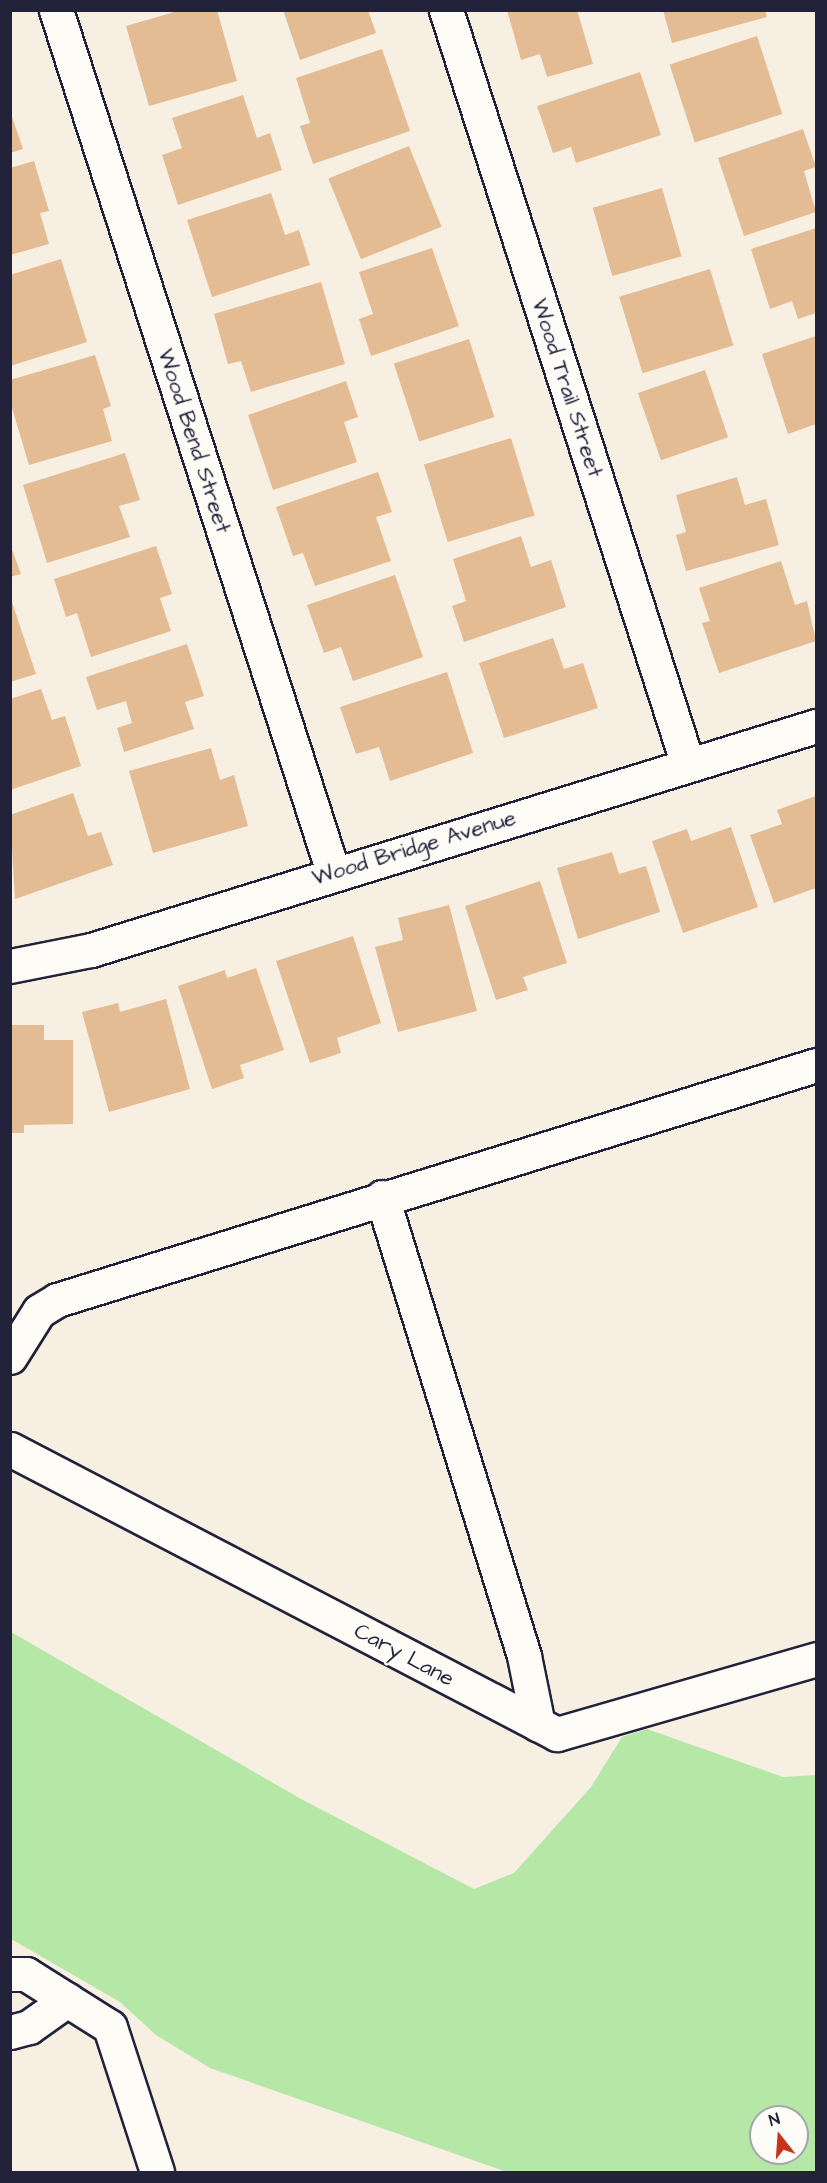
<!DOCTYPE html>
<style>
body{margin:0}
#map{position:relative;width:827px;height:2183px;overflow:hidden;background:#f8efe3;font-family:"Architects Daughter",sans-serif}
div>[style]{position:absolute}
.green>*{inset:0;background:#b5e7a7}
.building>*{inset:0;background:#e3bc94;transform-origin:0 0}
.roads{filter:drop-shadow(2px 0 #22223b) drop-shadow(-2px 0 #22223b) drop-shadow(0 2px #22223b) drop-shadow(0 -2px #22223b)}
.minor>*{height:33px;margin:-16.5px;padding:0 16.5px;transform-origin:16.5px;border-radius:16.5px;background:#fdfcf7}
span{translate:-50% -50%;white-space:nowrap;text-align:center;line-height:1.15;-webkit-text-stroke:4.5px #fdfcf7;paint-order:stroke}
.street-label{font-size:22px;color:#22223b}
.frame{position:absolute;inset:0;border:12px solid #22223b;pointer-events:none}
.north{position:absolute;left:749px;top:2105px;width:60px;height:60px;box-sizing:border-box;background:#fdfcf7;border:2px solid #a5a5ac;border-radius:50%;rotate:343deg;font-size:16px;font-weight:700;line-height:24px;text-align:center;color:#22223b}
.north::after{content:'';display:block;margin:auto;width:21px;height:27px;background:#c8321e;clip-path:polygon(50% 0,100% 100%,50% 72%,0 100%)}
</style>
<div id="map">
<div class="green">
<div style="clip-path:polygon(evenodd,11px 1632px,301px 1799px,474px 1889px,514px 1873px,591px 1787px,622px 1737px,647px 1729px,783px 1777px,816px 1775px,816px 2172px,507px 2172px,210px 2068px,156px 2035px,120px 2002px,11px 1939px,11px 1632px,761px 2117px,797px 2117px,797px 2153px,761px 2153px,761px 2117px)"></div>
</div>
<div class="building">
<div style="clip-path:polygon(181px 10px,217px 10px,237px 81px,149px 106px,126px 26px)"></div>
<div style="clip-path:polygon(283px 10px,368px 10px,376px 33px,300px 60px)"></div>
<div style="clip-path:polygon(507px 10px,577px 10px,593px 64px,547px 77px,540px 54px,521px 60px)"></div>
<div style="clip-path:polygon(663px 10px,765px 10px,767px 17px,672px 43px)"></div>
<div style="left:757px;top:36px;width:82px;height:92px;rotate:72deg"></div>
<div style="clip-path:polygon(382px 49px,410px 131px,313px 164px,300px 126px,310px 123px,296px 78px)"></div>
<div style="clip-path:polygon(640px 72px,661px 135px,576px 163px,571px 147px,553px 153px,537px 106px)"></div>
<div style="clip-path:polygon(243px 95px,257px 138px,270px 133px,282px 170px,178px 205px,162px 155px,182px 148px,172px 118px)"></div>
<div style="clip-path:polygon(10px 111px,23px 149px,10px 153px)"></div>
<div style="clip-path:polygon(803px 129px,816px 167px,804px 171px,816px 212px,744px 236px,718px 158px)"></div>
<div style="left:409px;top:146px;width:87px;height:87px;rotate:68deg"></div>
<div style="clip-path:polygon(34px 161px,49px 211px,40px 213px,49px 244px,10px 255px,10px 168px)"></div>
<div style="left:662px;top:188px;width:71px;height:72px;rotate:74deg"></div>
<div style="clip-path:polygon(271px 193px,285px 235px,299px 230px,310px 265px,212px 297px,187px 220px)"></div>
<div style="clip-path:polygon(816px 228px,816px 313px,798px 319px,792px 301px,770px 309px,751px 249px)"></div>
<div style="clip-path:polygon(432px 248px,459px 326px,371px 356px,359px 319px,373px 314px,359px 272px)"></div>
<div style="clip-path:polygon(61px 259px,87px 342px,10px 366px,10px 275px)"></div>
<div style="left:710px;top:269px;width:80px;height:95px;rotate:73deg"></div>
<div style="clip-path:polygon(321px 282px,345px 364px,251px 392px,241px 361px,228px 364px,214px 314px)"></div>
<div style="clip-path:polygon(816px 336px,816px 424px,788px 434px,762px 354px)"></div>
<div style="left:469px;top:339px;width:82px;height:79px;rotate:72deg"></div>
<div style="clip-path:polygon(95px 355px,111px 406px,103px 409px,112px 441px,29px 465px,10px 401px,10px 380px)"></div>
<div style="left:705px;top:370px;width:71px;height:71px;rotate:71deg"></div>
<div style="clip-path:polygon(346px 381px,358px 417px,344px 422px,357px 462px,273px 490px,248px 415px)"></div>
<div style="left:511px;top:438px;width:81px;height:91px;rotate:73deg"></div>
<div style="clip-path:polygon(125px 453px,140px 500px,119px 506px,130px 537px,47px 563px,23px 485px)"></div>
<div style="clip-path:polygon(378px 472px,392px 512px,376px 517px,391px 561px,315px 586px,303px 553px,293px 556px,276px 507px)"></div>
<div style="clip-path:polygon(737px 477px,745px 505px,766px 499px,779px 545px,686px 571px,676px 535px,686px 532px,676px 495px)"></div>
<div style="clip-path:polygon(521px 536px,531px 567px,551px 560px,566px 607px,464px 642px,452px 606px,466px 601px,453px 559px)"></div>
<div style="clip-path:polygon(10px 544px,21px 574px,10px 577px)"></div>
<div style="clip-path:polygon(156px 546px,172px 594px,160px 598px,171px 631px,91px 657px,77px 613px,66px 617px,54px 579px)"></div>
<div style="clip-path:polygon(781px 561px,795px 605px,807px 601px,816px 641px,719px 673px,702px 623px,710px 621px,699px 588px)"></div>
<div style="clip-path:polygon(395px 575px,423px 657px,353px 681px,341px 647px,324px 653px,307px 605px)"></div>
<div style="clip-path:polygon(10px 596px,36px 674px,10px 682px)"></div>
<div style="clip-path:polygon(553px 638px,564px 669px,583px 663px,598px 708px,504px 738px,479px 663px)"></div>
<div style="clip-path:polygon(187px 644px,204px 696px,185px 702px,194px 729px,124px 752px,117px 728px,132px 723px,126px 701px,97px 710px,86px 677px)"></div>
<div style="clip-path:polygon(447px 672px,473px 753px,390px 781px,379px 747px,356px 754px,340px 707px)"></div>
<div style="clip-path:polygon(41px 689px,52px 720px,65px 716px,81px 766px,10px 790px,10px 699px)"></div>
<div style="clip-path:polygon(211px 748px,220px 780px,234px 775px,248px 826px,153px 853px,129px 771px)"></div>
<div style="clip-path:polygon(73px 793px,88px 836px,101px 832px,113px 865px,15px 899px,10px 815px)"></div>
<div style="clip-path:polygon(816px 796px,816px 888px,774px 903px,750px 835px,782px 824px,777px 810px)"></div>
<div style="clip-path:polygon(731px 827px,758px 907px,683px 933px,652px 841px,687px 829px,691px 841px)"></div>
<div style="clip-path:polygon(612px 852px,619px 874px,646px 866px,660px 912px,578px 939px,557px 868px)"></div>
<div style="clip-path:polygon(540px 881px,567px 963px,523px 977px,528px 990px,496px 1000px,465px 906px)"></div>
<div style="clip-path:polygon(449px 905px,477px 1011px,398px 1032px,375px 947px,403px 940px,398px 918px)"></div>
<div style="clip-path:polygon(353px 936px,381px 1023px,337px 1038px,341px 1053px,310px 1063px,276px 961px)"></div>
<div style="clip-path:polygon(256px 968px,284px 1050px,240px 1065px,244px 1078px,212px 1089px,178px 986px,225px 970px,227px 978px)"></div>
<div style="clip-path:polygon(166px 999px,190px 1089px,109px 1112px,82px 1012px,118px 1003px,120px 1012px)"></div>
<div style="clip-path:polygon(10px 1025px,44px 1025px,44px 1040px,73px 1040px,73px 1124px,24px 1125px,24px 1133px,10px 1133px)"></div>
</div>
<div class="roads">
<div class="minor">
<div style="left:56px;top:10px;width:905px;rotate:72.19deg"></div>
<div style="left:446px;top:10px;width:793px;rotate:72.23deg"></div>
<div style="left:10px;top:966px;width:83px;rotate:-11.2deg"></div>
<div style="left:91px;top:950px;width:759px;rotate:-17.17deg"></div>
<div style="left:382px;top:1197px;width:480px;rotate:72.8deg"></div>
<div style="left:524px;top:1656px;width:70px;rotate:78.5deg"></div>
<div style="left:10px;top:1357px;width:54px;rotate:-57.8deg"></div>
<div style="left:39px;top:1311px;width:21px;rotate:-31deg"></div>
<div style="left:57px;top:1300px;width:795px;rotate:-17.2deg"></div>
<div style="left:10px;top:1449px;width:617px;rotate:27.52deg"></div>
<div style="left:557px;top:1734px;width:270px;rotate:-16.1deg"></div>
<div style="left:10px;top:1974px;width:16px"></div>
<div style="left:26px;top:1974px;width:99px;rotate:32.2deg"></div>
<div style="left:110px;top:2027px;width:152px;rotate:72deg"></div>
<div style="left:10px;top:2032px;width:20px;rotate:-15deg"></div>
<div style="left:29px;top:2027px;width:47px;rotate:-35.4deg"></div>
</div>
</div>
<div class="street-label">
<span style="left:567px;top:388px;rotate:72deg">Wood Trail Street</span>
<span style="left:194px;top:441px;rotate:72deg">Wood Bend Street</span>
<span style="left:414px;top:848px;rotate:-17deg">Wood Bridge Avenue</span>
<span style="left:404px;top:1655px;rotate:28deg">Cary Lane</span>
</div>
<div class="frame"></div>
<div class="north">N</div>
</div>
